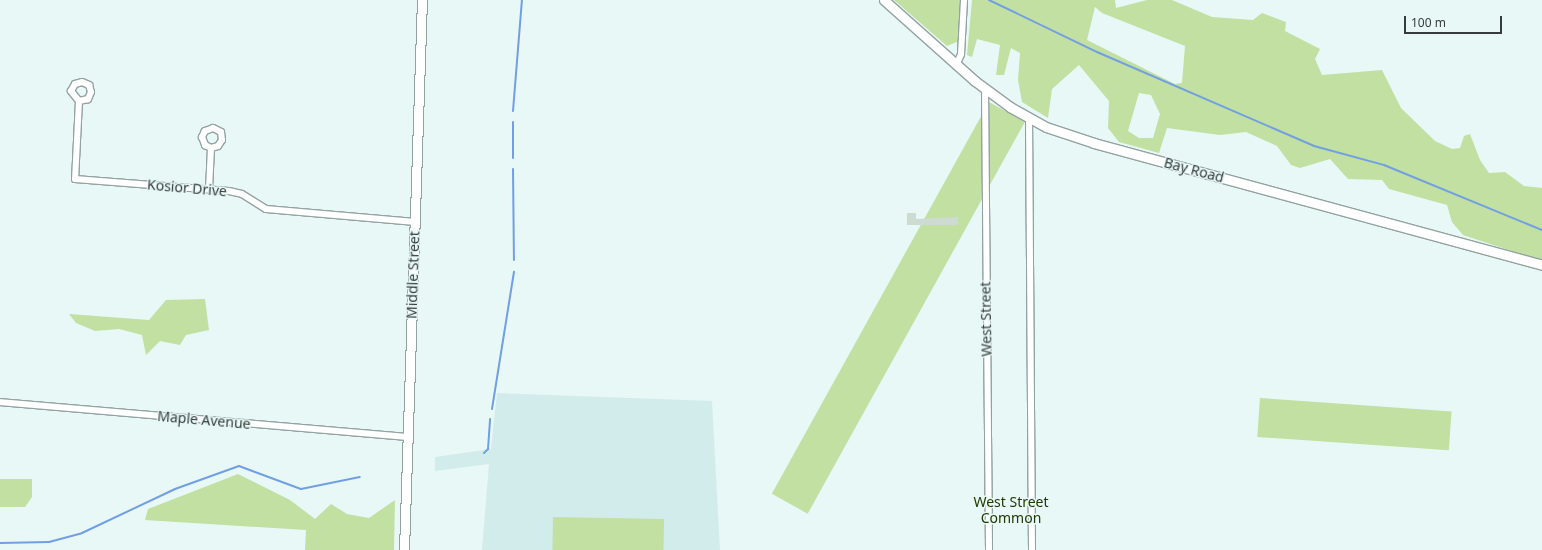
<!DOCTYPE html>
<style>
body{margin:0}
#map{position:relative;width:1542px;height:550px;overflow:hidden;background:#e7f8f7;font-family:"Noto Sans",sans-serif}
div>[style]{position:absolute}
.built>*{inset:0;background:#d2eceb}
.green>*{inset:0;background:#c1e0a1;transform-origin:0 0}
.stream>*{height:2px;margin:-1px;padding:0 1px;transform-origin:1px;border-radius:1px;background:#729fe3}
.building>*{inset:0;background:#cddbd3}
.roads{filter:drop-shadow(1px 0 #93a3a2) drop-shadow(-1px 0 #93a3a2) drop-shadow(0 1px #93a3a2) drop-shadow(0 -1px #93a3a2)}
.street>*{height:6px;margin:-3px;padding:0 3px;transform-origin:3px;border-radius:3px;background:#fff}
.secondary>*{height:9px;margin:-4.5px;padding:0 4.5px;transform-origin:4.5px;border-radius:4.5px;background:#fff}
span{translate:-50% -50%;white-space:nowrap;text-align:center;line-height:1.15;-webkit-text-stroke:3px #e7f8f7;paint-order:stroke}
.street-label{font-size:14px;color:#353c3b}
.park-label{font-size:14px;color:#233900}
.scale{position:absolute;left:1404px;top:16px;width:98px;height:18px;box-sizing:border-box;border:2px solid #353c3b;border-top:0;padding-left:5px;font-size:12px;line-height:14px;white-space:nowrap;color:#353c3b;-webkit-text-stroke:3px #e7f8f7;paint-order:stroke}
</style>
<div id="map">
<div class="built">
<div style="clip-path:polygon(497px 393px,712px 401px,720px 550px,482px 550px,489px 464px,435px 471px,435px 457px,491px 449px)"></div>
</div>
<div class="green">
<div style="clip-path:polygon(894px 0,960px 0,959px 41px,947px 46px)"></div>
<div style="clip-path:polygon(evenodd,972px 0,1115px 0,1116px 8px,1147px 0,1172px 0,1212px 17px,1253px 20px,1262px 13px,1286px 22px,1285px 31px,1320px 49px,1315px 59px,1322px 75px,1382px 70px,1401px 108px,1435px 141px,1452px 149px,1460px 148px,1464px 136px,1470px 134px,1480px 160px,1489px 173px,1505px 172px,1524px 186px,1542px 188px,1542px 261px,1463px 235px,1452px 222px,1447px 205px,1389px 189px,1382px 180px,1348px 179px,1330px 159px,1300px 168px,1291px 165px,1277px 146px,1246px 132px,1220px 135px,1167px 128px,1159px 153px,1119px 142px,1108px 128px,1109px 101px,1079px 65px,1052px 89px,1048px 118px,1022px 102px,1018px 80px,1020px 53px,1011px 48px,1004px 75px,996px 75px,1000px 45px,977px 39px,972px 57px,967px 55px,972px 0,1095px 7px,1102px 13px,1185px 46px,1182px 83px,1175px 84px,1087px 40px,1095px 7px,972px 0,1139px 93px,1151px 95px,1160px 114px,1153px 138px,1139px 138px,1128px 131px,1139px 93px)"></div>
<div style="left:989px;top:102px;width:41px;height:448px;rotate:29deg"></div>
<div style="clip-path:polygon(205px 299px,209px 330px,186px 335px,180px 345px,160px 341px,146px 355px,142px 335px,119px 329px,95px 331px,76px 323px,69px 314px,149px 320px,166px 300px)"></div>
<div style="left:1260px;top:398px;width:192px;height:39px;rotate:4deg"></div>
<div style="clip-path:polygon(238px 474px,290px 500px,315px 519px,331px 504px,347px 514px,369px 518px,395px 500px,394px 550px,305px 550px,306px 530px,145px 520px,148px 509px)"></div>
<div style="clip-path:polygon(0 479px,32px 479px,32px 497px,25px 507px,0 507px)"></div>
<div style="left:553px;top:517px;width:111px;height:33px;rotate:1deg"></div>
</div>
<div class="stream">
<div style="left:989px;top:0;width:120px;rotate:25.7deg"></div>
<div style="left:1097px;top:52px;width:236px;rotate:23.4deg"></div>
<div style="left:1314px;top:146px;width:73px;rotate:15.2deg"></div>
<div style="left:1384px;top:165px;width:171px;rotate:22.4deg"></div>
<div style="left:513px;top:111px;width:111px;rotate:-85.4deg"></div>
<div style="left:513px;top:158px;width:36px;rotate:-90deg"></div>
<div style="left:513px;top:169px;width:91px;rotate:89.4deg"></div>
<div style="left:492px;top:409px;width:139px;rotate:-80.9deg"></div>
<div style="left:484px;top:453px;width:6px;rotate:-45deg"></div>
<div style="left:488px;top:449px;width:30px;rotate:-86deg"></div>
<div style="left:0;top:543px;width:49px;rotate:-1.2deg"></div>
<div style="left:49px;top:542px;width:34px;rotate:-15deg"></div>
<div style="left:82px;top:533px;width:103px;rotate:-25.3deg"></div>
<div style="left:175px;top:489px;width:68px;rotate:-19.8deg"></div>
<div style="left:239px;top:466px;width:66px;rotate:20.4deg"></div>
<div style="left:301px;top:489px;width:60px;rotate:-11.5deg"></div>
</div>
<div class="building">
<div style="clip-path:polygon(907px 213px,916px 213px,916px 219px,958px 217px,958px 225px,907px 225px)"></div>
</div>
<div class="roads">
<div class="street">
<div style="left:956px;top:66px;width:13px;rotate:-67deg"></div>
<div style="left:961px;top:54px;width:54px;rotate:-86.8deg"></div>
<div style="left:985px;top:89px;width:461px;rotate:89.5deg"></div>
<div style="left:79px;top:101px;width:13px;rotate:-129deg"></div>
<div style="left:71px;top:91px;width:8px;rotate:-60deg"></div>
<div style="left:75px;top:84px;width:7px;rotate:-16deg"></div>
<div style="left:82px;top:82px;width:8px;rotate:23deg"></div>
<div style="left:89px;top:85px;width:7px;rotate:74deg"></div>
<div style="left:91px;top:92px;width:8px;rotate:113deg"></div>
<div style="left:88px;top:99px;width:9px;rotate:167deg"></div>
<div style="left:79px;top:101px;width:78px;rotate:92.9deg"></div>
<div style="left:75px;top:179px;width:154px;rotate:4.5deg"></div>
<div style="left:229px;top:191px;width:13px;rotate:13deg"></div>
<div style="left:242px;top:194px;width:28px;rotate:32deg"></div>
<div style="left:266px;top:209px;width:150px;rotate:5deg"></div>
<div style="left:1029px;top:118px;width:432px;rotate:89.6deg"></div>
<div style="left:209px;top:189px;width:41px;rotate:-87.2deg"></div>
<div style="left:211px;top:148px;width:7px;rotate:-16deg"></div>
<div style="left:218px;top:146px;width:7px;rotate:-56deg"></div>
<div style="left:222px;top:140px;width:8px;rotate:-97deg"></div>
<div style="left:221px;top:132px;width:9px;rotate:-153deg"></div>
<div style="left:213px;top:128px;width:9px;rotate:159deg"></div>
<div style="left:205px;top:131px;width:7px;rotate:117deg"></div>
<div style="left:202px;top:137px;width:9px;rotate:69deg"></div>
<div style="left:205px;top:145px;width:7px;rotate:27deg"></div>
<div style="left:0;top:402px;width:409px;rotate:4.9deg"></div>
</div>
<div class="secondary">
<div style="left:884px;top:0;width:122px;rotate:41.7deg"></div>
<div style="left:975px;top:81px;width:44px;rotate:36.6deg"></div>
<div style="left:1010px;top:107px;width:41px;rotate:29.1deg"></div>
<div style="left:1046px;top:127px;width:51px;rotate:18.4deg"></div>
<div style="left:1094px;top:143px;width:464px;rotate:15.2deg"></div>
<div style="left:404px;top:550px;width:550px;rotate:-88.13deg"></div>
</div>
</div>
<div class="street-label">
<span style="left:1194px;top:170px;rotate:15deg">Bay Road</span>
<span style="left:187px;top:188px;rotate:5deg">Kosior Drive</span>
<span style="left:413px;top:275px;rotate:-88deg">Middle Street</span>
<span style="left:986px;top:319px;rotate:-91deg">West Street</span>
<span style="left:204px;top:420px;rotate:5deg">Maple Avenue</span>
</div>
<div class="park-label">
<span style="left:1011px;top:510px">West Street<br>Common</span>
</div>
<div class="scale">100 m</div>
</div>
